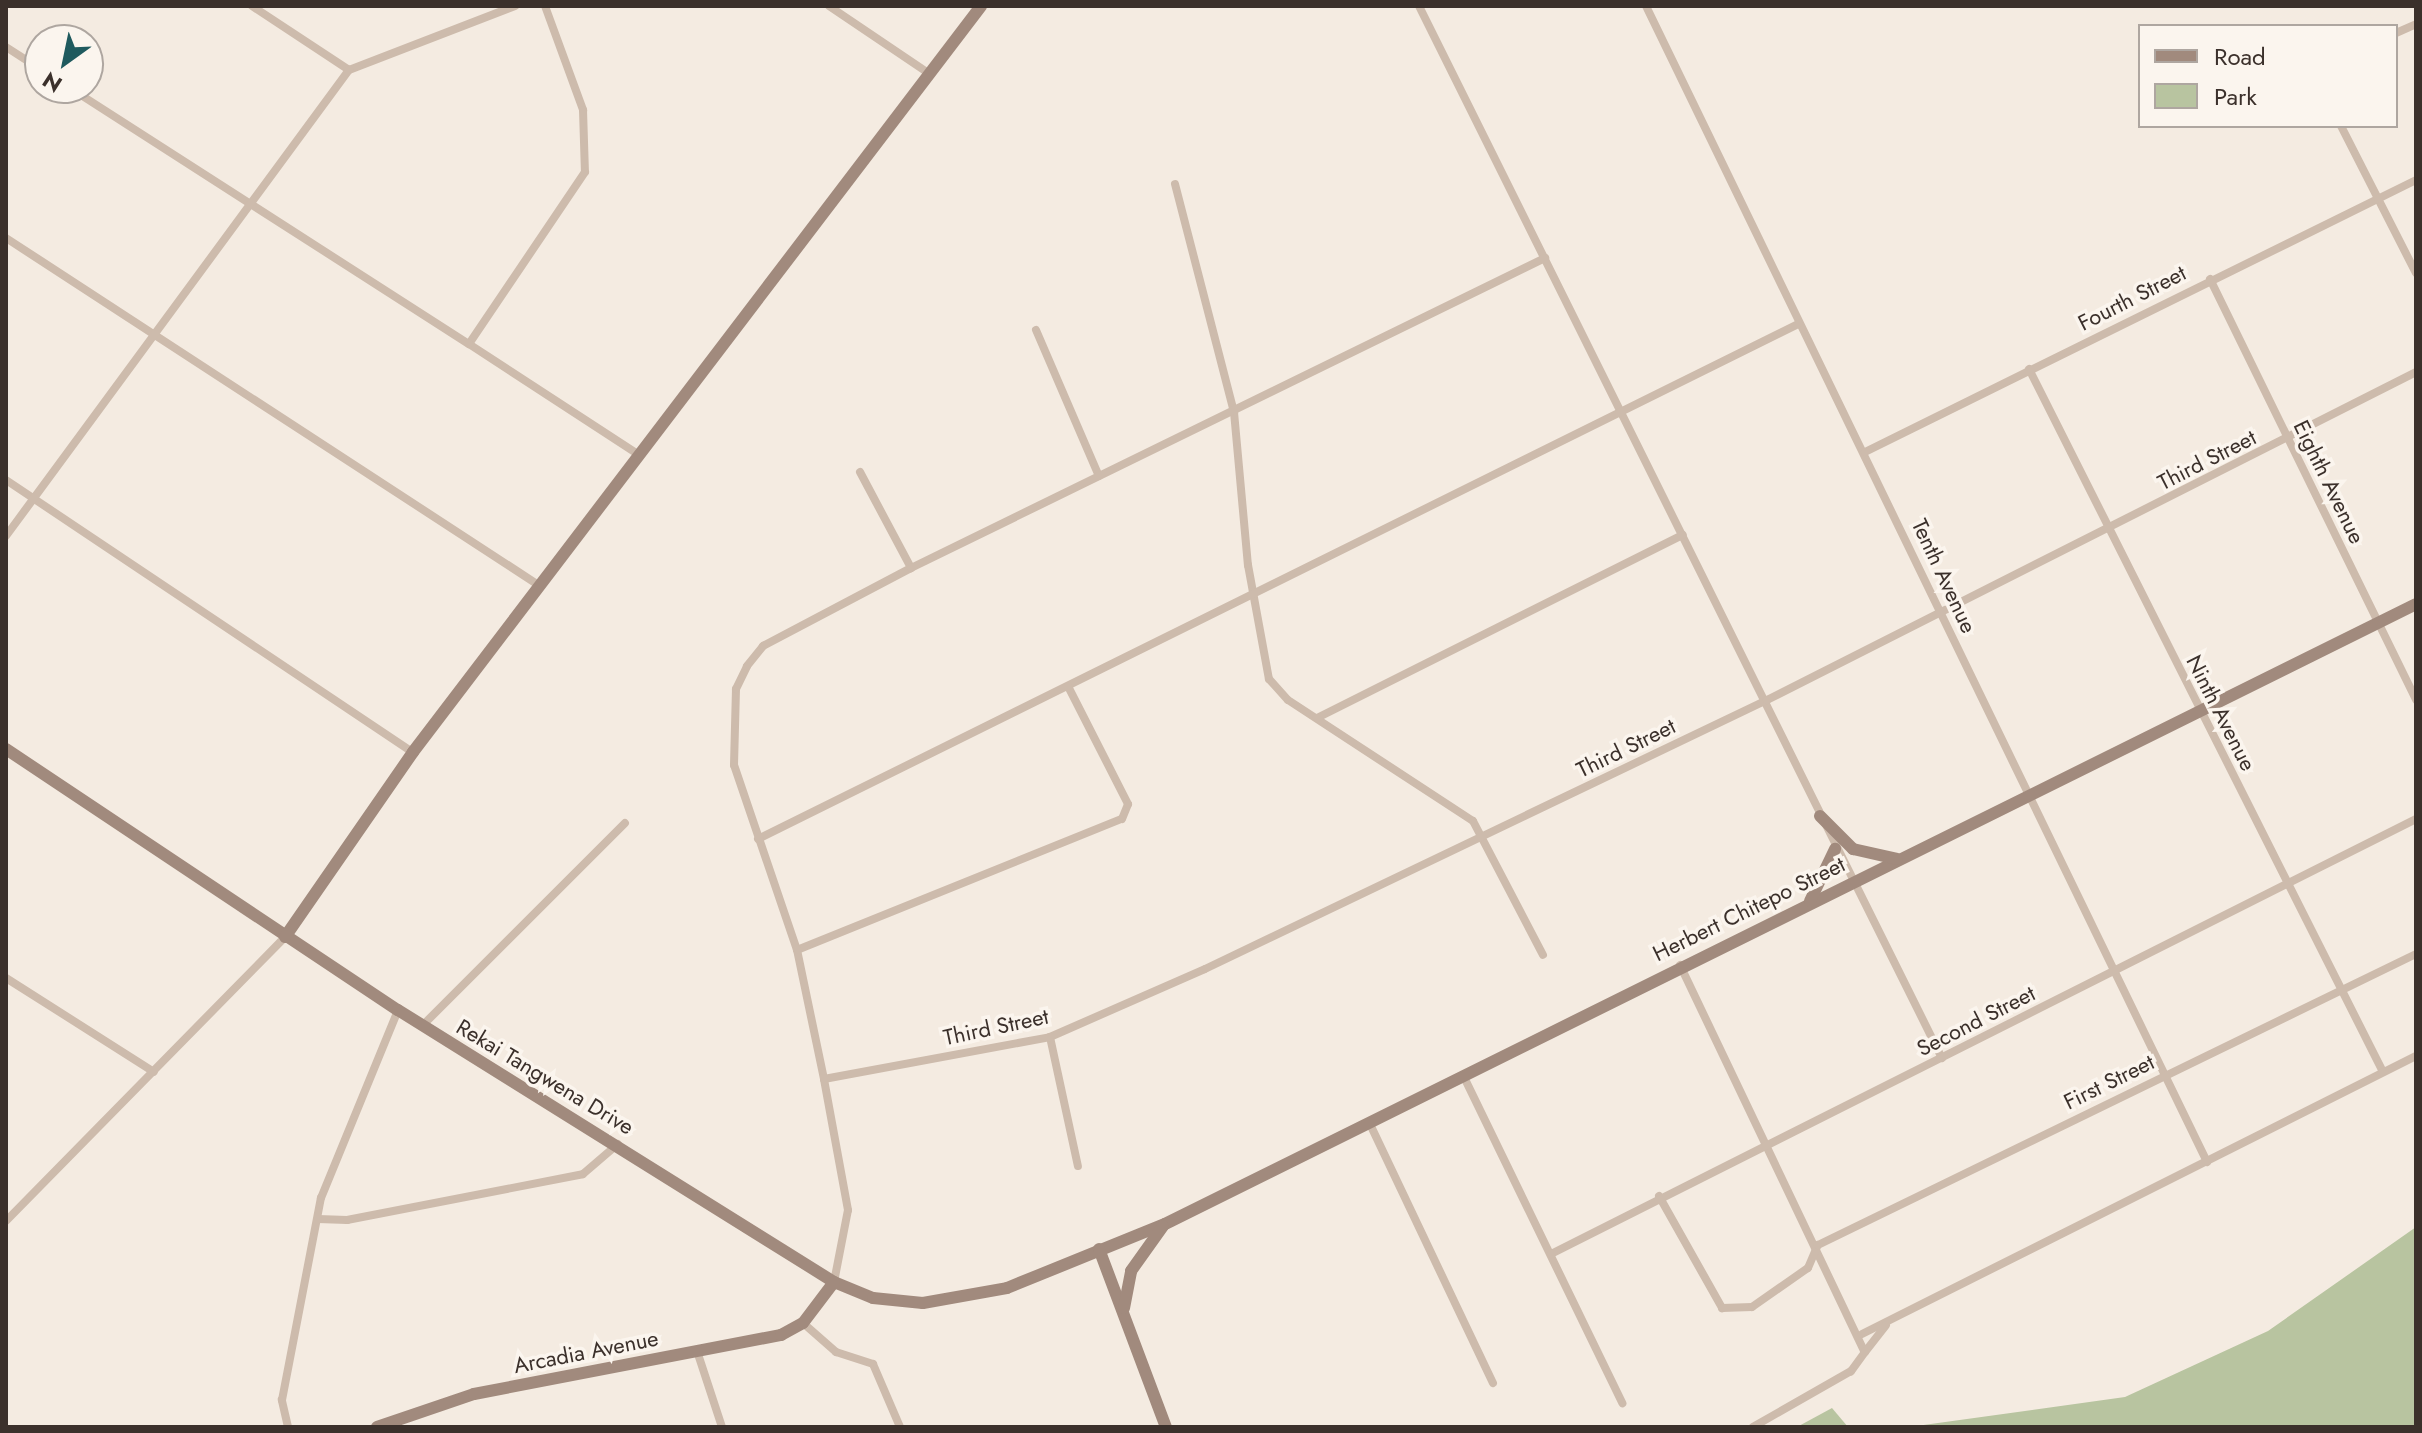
<!DOCTYPE html>
<style>
body{margin:0}
#map{position:relative;width:2422px;height:1433px;overflow:hidden;background:#f4ebe1;font-family:Jost,sans-serif}
div>[style]{position:absolute}
.green>*{inset:0;background:#b8c4a0}
.street>*{height:8px;margin:-4px;padding:0 4px;transform-origin:4px;border-radius:4px;background:#cdbbac}
.secondary>*{height:12px;margin:-6px;padding:0 6px;transform-origin:6px;border-radius:6px;background:#a18a7d}
span{translate:-50% -50%;white-space:nowrap;text-align:center;line-height:1.15;-webkit-text-stroke:7px #fbf5ee;paint-order:stroke}
.street-label{font-size:22px;color:#3b302b}
.frame{position:absolute;inset:0;border:8px solid #3b302b;pointer-events:none}
.legend{position:absolute;left:2138px;top:24px;width:260px;height:104px;box-sizing:border-box;background:#fbf5ee;border:2px solid #aea6a0;margin:0;padding:10px 14px;list-style:none;font-size:24px;color:#3b302b}
.legend li{display:flex;align-items:center;gap:16px;height:40px}
.legend b{width:40px;border:2px solid #aea6a0}
.north{position:absolute;left:24px;top:24px;width:80px;height:80px;box-sizing:border-box;background:#fbf5ee;border:2px solid #aea6a0;border-radius:50%;rotate:213deg;font-size:22px;font-weight:700;line-height:32px;text-align:center;color:#3b302b}
.north::after{content:'';display:block;margin:auto;width:28px;height:36px;background:#1f5a5e;clip-path:polygon(50% 0,100% 100%,50% 72%,0 100%)}
</style>
<div id="map">
<div class="green">
<div style="clip-path:polygon(2416px 1227px,2416px 1427px,1909px 1427px,2125px 1397px,2268px 1331px)"></div>
<div style="clip-path:polygon(1832px 1408px,1848px 1427px,1797px 1427px)"></div>
</div>
<div class="street">
<div style="left:252px;top:6px;width:116px;rotate:33.4deg"></div>
<div style="left:349px;top:70px;width:178px;rotate:-21.1deg"></div>
<div style="left:545px;top:6px;width:111px;rotate:69.9deg"></div>
<div style="left:583px;top:110px;width:62px;rotate:88.2deg"></div>
<div style="left:585px;top:172px;width:207px;rotate:124deg"></div>
<div style="left:469px;top:344px;width:202px;rotate:33.1deg"></div>
<div style="left:829px;top:6px;width:122px;rotate:34deg"></div>
<div style="left:1419px;top:6px;width:1175px;rotate:63.57deg"></div>
<div style="left:1646px;top:6px;width:1285px;rotate:64.11deg"></div>
<div style="left:2396px;top:33px;width:22px;rotate:-24deg"></div>
<div style="left:6px;top:47px;width:40px;rotate:32.9deg"></div>
<div style="left:70px;top:88px;width:474px;rotate:32.7deg"></div>
<div style="left:2341px;top:126px;width:165px;rotate:63deg"></div>
<div style="left:1175px;top:184px;width:236px;rotate:75.5deg"></div>
<div style="left:1234px;top:412px;width:154px;rotate:84.8deg"></div>
<div style="left:1248px;top:565px;width:116px;rotate:79.6deg"></div>
<div style="left:1269px;top:679px;width:28px;rotate:48deg"></div>
<div style="left:1288px;top:700px;width:221px;rotate:33.2deg"></div>
<div style="left:1473px;top:821px;width:151px;rotate:62.4deg"></div>
<div style="left:6px;top:238px;width:637px;rotate:33.09deg"></div>
<div style="left:2210px;top:279px;width:469px;rotate:63.9deg"></div>
<div style="left:1036px;top:330px;width:159px;rotate:66.7deg"></div>
<div style="left:2029px;top:369px;width:787px;rotate:63.27deg"></div>
<div style="left:1865px;top:452px;width:614px;rotate:-26.27deg"></div>
<div style="left:860px;top:472px;width:109px;rotate:62deg"></div>
<div style="left:6px;top:480px;width:490px;rotate:33.8deg"></div>
<div style="left:6px;top:536px;width:579px;rotate:-53.65deg"></div>
<div style="left:1317px;top:718px;width:409px;rotate:-26.6deg"></div>
<div style="left:758px;top:839px;width:1161px;rotate:-26.34deg"></div>
<div style="left:797px;top:950px;width:350px;rotate:-22deg"></div>
<div style="left:1122px;top:819px;width:16px;rotate:-68deg"></div>
<div style="left:1128px;top:804px;width:132px;rotate:-117deg"></div>
<div style="left:1680px;top:965px;width:429px;rotate:64.5deg"></div>
<div style="left:1865px;top:1352px;width:24px;rotate:126deg"></div>
<div style="left:1851px;top:1371px;width:113px;rotate:150.3deg"></div>
<div style="left:6px;top:978px;width:175px;rotate:32.4deg"></div>
<div style="left:422px;top:1026px;width:287px;rotate:-45deg"></div>
<div style="left:1050px;top:1037px;width:132px;rotate:77.8deg"></div>
<div style="left:1463px;top:1075px;width:365px;rotate:64.1deg"></div>
<div style="left:824px;top:1079px;width:230px;rotate:-10.5deg"></div>
<div style="left:1050px;top:1037px;width:169px;rotate:-23.7deg"></div>
<div style="left:1205px;top:969px;width:623px;rotate:-25.58deg"></div>
<div style="left:1767px;top:700px;width:727px;rotate:-26.81deg"></div>
<div style="left:1369px;top:1122px;width:289px;rotate:64.6deg"></div>
<div style="left:1659px;top:1196px;width:129px;rotate:60.6deg"></div>
<div style="left:1722px;top:1308px;width:30px;rotate:-2deg"></div>
<div style="left:1752px;top:1307px;width:68px;rotate:-34.9deg"></div>
<div style="left:1808px;top:1268px;width:25px;rotate:-67deg"></div>
<div style="left:1818px;top:1245px;width:665px;rotate:-25.95deg"></div>
<div style="left:318px;top:1219px;width:29px;rotate:2deg"></div>
<div style="left:347px;top:1220px;width:240px;rotate:-11deg"></div>
<div style="left:583px;top:1174px;width:46px;rotate:-40.6deg"></div>
<div style="left:6px;top:1221px;width:398px;rotate:-45.5deg"></div>
<div style="left:1551px;top:1254px;width:968px;rotate:-26.7deg"></div>
<div style="left:834px;top:1282px;width:73px;rotate:-79deg"></div>
<div style="left:848px;top:1210px;width:133px;rotate:-100.4deg"></div>
<div style="left:824px;top:1079px;width:132px;rotate:-101.8deg"></div>
<div style="left:797px;top:950px;width:195px;rotate:-108.8deg"></div>
<div style="left:734px;top:765px;width:76px;rotate:-88.5deg"></div>
<div style="left:736px;top:689px;width:25px;rotate:-64deg"></div>
<div style="left:747px;top:666px;width:26px;rotate:-51deg"></div>
<div style="left:763px;top:646px;width:167px;rotate:-27.8deg"></div>
<div style="left:911px;top:568px;width:706px;rotate:-26.06deg"></div>
<div style="left:803px;top:1323px;width:44px;rotate:41.3deg"></div>
<div style="left:836px;top:1352px;width:39px;rotate:18deg"></div>
<div style="left:873px;top:1364px;width:69px;rotate:66.8deg"></div>
<div style="left:1862px;top:1334px;width:620px;rotate:-26.65deg"></div>
<div style="left:697px;top:1351px;width:80px;rotate:71.8deg"></div>
<div style="left:1865px;top:1352px;width:34px;rotate:-52deg"></div>
<div style="left:288px;top:1427px;width:28px;rotate:-103deg"></div>
<div style="left:282px;top:1400px;width:206px;rotate:-79.1deg"></div>
<div style="left:321px;top:1198px;width:203px;rotate:-67.7deg"></div>
</div>
<div class="secondary">
<div style="left:6px;top:749px;width:471px;rotate:33.7deg"></div>
<div style="left:398px;top:1010px;width:514px;rotate:31.96deg"></div>
<div style="left:834px;top:1282px;width:42px;rotate:22.3deg"></div>
<div style="left:873px;top:1298px;width:50px;rotate:5.7deg"></div>
<div style="left:923px;top:1303px;width:85px;rotate:-10.1deg"></div>
<div style="left:1007px;top:1288px;width:170px;rotate:-22.1deg"></div>
<div style="left:1165px;top:1224px;width:1396px;rotate:-26.36deg"></div>
<div style="left:1820px;top:816px;width:47px;rotate:45deg"></div>
<div style="left:1853px;top:849px;width:45px;rotate:12.8deg"></div>
<div style="left:1810px;top:901px;width:58px;rotate:-64.3deg"></div>
<div style="left:285px;top:937px;width:225px;rotate:-55.3deg"></div>
<div style="left:413px;top:752px;width:938px;rotate:-52.71deg"></div>
<div style="left:1099px;top:1249px;width:190px;rotate:69.4deg"></div>
<div style="left:1124px;top:1308px;width:38px;rotate:-79deg"></div>
<div style="left:1131px;top:1271px;width:55px;rotate:-54.6deg"></div>
<div style="left:377px;top:1427px;width:102px;rotate:-18.8deg"></div>
<div style="left:474px;top:1394px;width:313px;rotate:-10.9deg"></div>
<div style="left:781px;top:1335px;width:25px;rotate:-29deg"></div>
<div style="left:803px;top:1323px;width:51px;rotate:-52.9deg"></div>
</div>
<div class="street-label">
<span style="left:2132px;top:298px;rotate:-27deg">Fourth Street</span>
<span style="left:2207px;top:460px;rotate:-27deg">Third Street</span>
<span style="left:2329px;top:482px;rotate:64deg">Eighth Avenue</span>
<span style="left:1944px;top:576px;rotate:65deg">Tenth Avenue</span>
<span style="left:2221px;top:713px;rotate:63deg">Ninth Avenue</span>
<span style="left:1626px;top:748px;rotate:-26deg">Third Street</span>
<span style="left:1749px;top:909px;rotate:-26deg">Herbert Chitepo Street</span>
<span style="left:1976px;top:1021px;rotate:-27deg">Second Street</span>
<span style="left:996px;top:1027px;rotate:-12deg">Third Street</span>
<span style="left:545px;top:1077px;rotate:31deg">Rekai Tangwena Drive</span>
<span style="left:2109px;top:1082px;rotate:-26deg">First Street</span>
<span style="left:586px;top:1352px;rotate:-11deg">Arcadia Avenue</span>
</div>
<div class="frame"></div>
<ul class="legend">
<li><b style="height:10px;background:#a18a7d"></b>Road</li>
<li><b style="height:22px;background:#b8c4a0"></b>Park</li>
</ul>
<div class="north">N</div>
</div>
